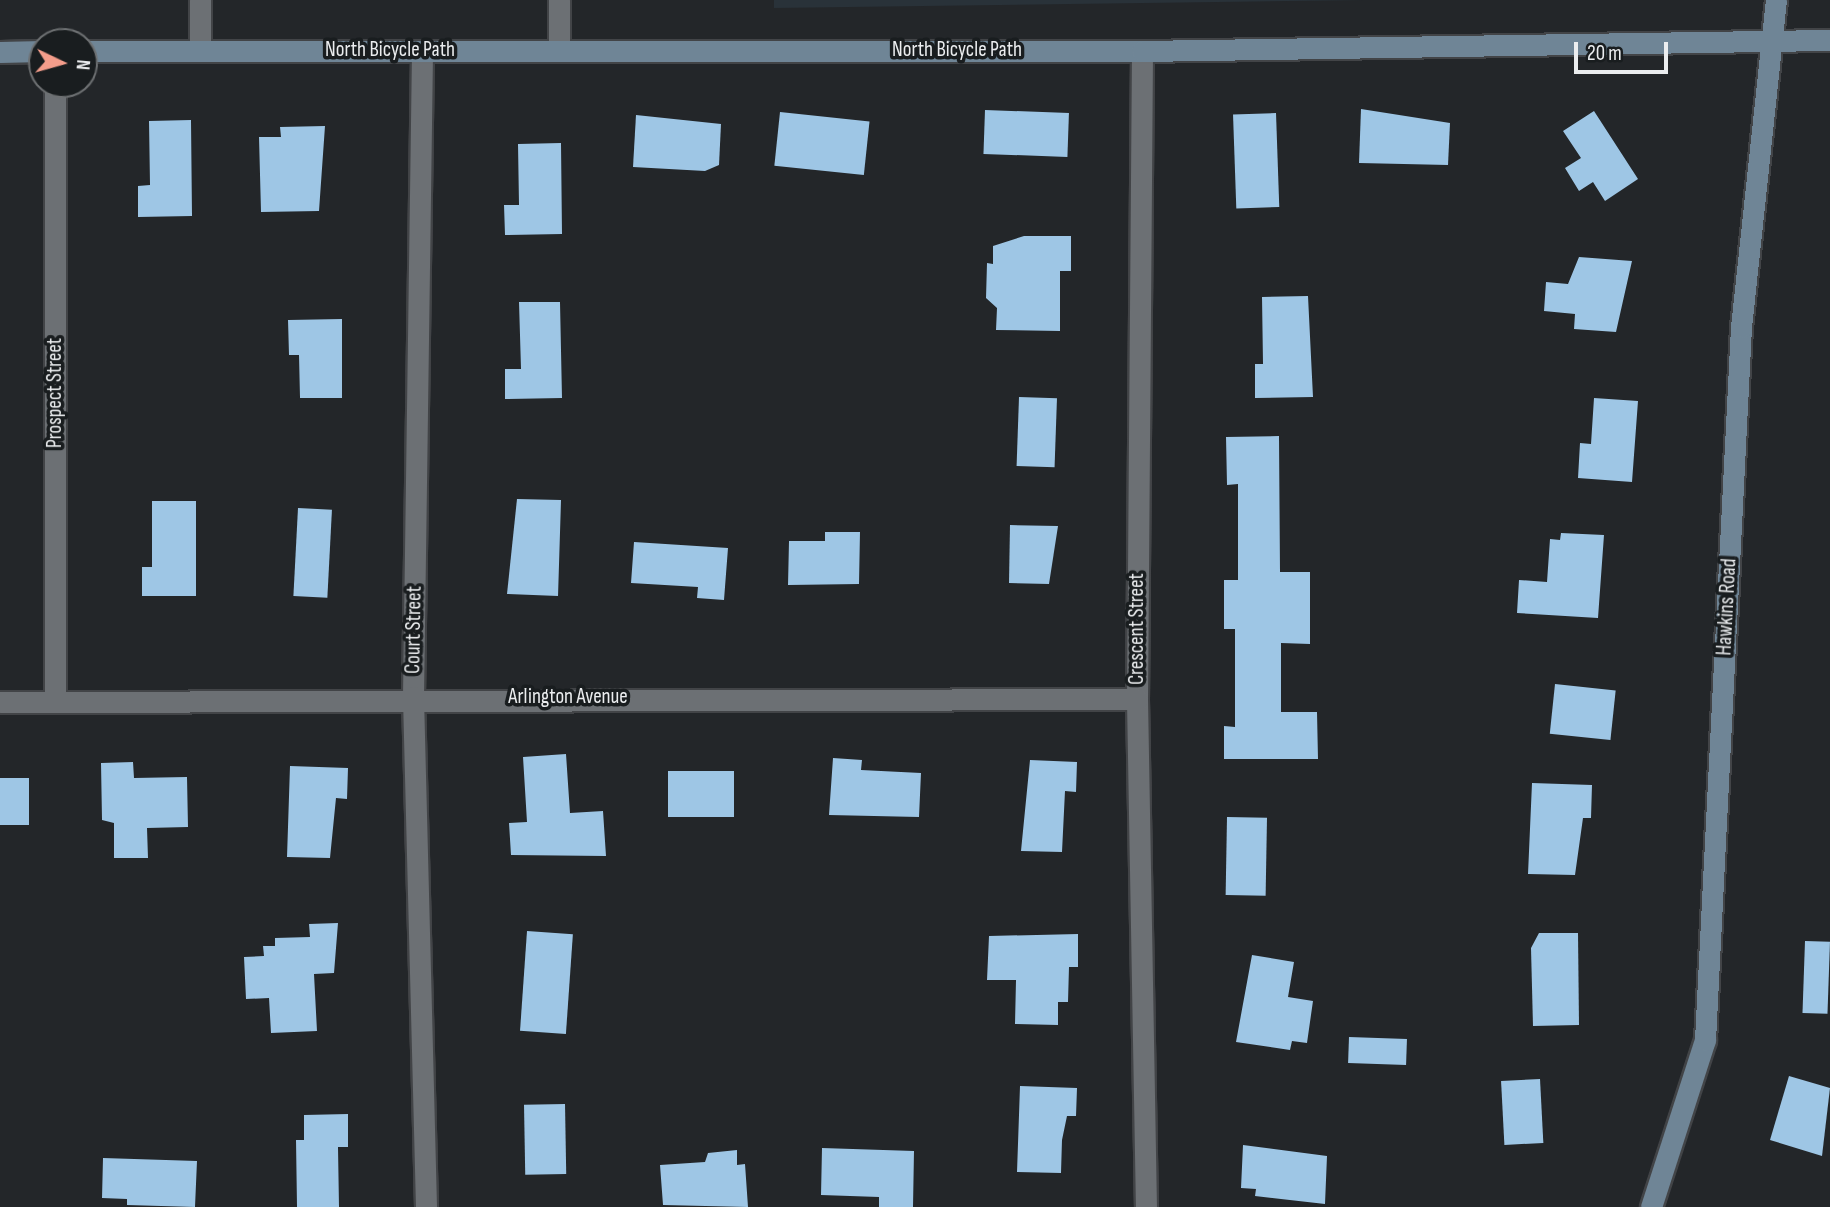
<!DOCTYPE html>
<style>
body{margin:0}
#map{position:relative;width:1830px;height:1207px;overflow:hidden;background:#232629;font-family:"Sofia Sans Condensed",sans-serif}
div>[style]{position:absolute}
.built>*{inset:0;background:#293239}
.building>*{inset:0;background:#9ec6e5;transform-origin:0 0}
.roads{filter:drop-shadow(2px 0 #424447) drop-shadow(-2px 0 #424447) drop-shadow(0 2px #424447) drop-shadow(0 -2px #424447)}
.street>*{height:21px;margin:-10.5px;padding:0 10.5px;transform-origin:10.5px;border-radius:10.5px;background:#6c7074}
.secondary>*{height:21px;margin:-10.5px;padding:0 10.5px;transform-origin:10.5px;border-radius:10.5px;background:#6f8596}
span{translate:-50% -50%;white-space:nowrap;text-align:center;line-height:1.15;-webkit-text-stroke:7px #191d1f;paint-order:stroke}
.street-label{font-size:21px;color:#ebedef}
.north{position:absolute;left:28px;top:28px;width:70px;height:70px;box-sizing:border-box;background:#191d1f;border:2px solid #6d7072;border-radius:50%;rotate:95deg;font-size:19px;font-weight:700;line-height:28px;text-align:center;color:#ebedef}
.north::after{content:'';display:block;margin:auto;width:24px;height:32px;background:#f49d8b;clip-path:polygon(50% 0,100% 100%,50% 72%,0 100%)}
.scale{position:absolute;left:1574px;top:42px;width:94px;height:32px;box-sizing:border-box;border:4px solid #ebedef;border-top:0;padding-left:9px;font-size:21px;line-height:24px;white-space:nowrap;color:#ebedef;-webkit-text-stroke:5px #191d1f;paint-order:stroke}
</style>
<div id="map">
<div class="built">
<div style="clip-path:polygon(774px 0,1364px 0,774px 8px)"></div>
</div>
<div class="building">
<div style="clip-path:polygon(1361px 109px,1450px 123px,1448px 165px,1359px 163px)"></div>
<div style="left:985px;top:110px;width:84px;height:44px;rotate:2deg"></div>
<div style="clip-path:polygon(1594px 111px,1638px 179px,1605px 201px,1593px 182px,1579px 191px,1565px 168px,1581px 158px,1563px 131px)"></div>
<div style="left:780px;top:112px;width:90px;height:54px;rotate:6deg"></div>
<div style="left:1276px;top:113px;width:94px;height:43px;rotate:88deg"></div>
<div style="clip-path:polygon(636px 115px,721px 124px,719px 165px,705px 171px,633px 167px)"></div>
<div style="clip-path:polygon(191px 120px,192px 216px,138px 217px,138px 186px,150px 185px,149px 121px)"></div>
<div style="clip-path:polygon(325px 126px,319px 211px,261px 212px,259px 137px,281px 137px,280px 127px)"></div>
<div style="clip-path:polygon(561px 143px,562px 234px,505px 235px,504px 205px,519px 205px,518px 144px)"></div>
<div style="clip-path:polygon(1024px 236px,1071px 236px,1071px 271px,1060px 271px,1060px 331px,996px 330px,997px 308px,986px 298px,987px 263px,993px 264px,993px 246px)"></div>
<div style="clip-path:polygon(1579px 257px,1632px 261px,1616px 332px,1574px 329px,1575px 314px,1544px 311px,1546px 282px,1568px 284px)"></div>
<div style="clip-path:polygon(1308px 296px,1313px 397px,1255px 398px,1255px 364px,1263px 364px,1262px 297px)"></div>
<div style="clip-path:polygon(519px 302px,560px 302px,562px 398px,505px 399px,505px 369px,521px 369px)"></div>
<div style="clip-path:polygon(342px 319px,342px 398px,300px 398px,299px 355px,289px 355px,288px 320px)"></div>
<div style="left:1019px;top:397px;width:38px;height:69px;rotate:2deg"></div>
<div style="clip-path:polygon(1594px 398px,1638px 401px,1632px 482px,1578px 478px,1580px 443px,1591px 444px)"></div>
<div style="clip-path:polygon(1279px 436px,1280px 572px,1310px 572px,1310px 644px,1281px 643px,1281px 712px,1317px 712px,1318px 759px,1224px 759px,1224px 726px,1235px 727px,1235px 629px,1224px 629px,1224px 580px,1238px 580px,1238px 484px,1227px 485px,1226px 437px)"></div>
<div style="clip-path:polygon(517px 499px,561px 500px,558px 596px,507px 594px)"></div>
<div style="clip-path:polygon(152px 501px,196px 501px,196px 596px,142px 596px,142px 567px,152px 567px)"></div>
<div style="left:298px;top:508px;width:34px;height:88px;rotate:3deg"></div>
<div style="clip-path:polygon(1010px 525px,1058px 526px,1049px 584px,1009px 583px)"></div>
<div style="clip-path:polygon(825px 532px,860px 532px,859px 584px,788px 585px,789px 541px,825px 541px)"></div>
<div style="clip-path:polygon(1561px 533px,1604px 535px,1598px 618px,1517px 613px,1519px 580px,1547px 582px,1550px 539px,1560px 540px)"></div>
<div style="clip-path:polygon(634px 542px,728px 548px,724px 600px,697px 598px,698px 587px,631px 583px)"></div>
<div style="left:1555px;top:684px;width:61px;height:50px;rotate:6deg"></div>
<div style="clip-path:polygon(566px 754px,570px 813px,603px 811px,606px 856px,511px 855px,509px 823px,527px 822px,523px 757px)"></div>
<div style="clip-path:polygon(833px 758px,862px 760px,861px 770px,921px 773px,919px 817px,829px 815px)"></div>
<div style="clip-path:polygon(1030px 760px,1077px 762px,1076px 792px,1065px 791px,1062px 852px,1021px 851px)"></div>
<div style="clip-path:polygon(133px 762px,134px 778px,187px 777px,188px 827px,147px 828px,148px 858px,114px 858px,114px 823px,102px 820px,101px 763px)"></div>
<div style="clip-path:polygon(290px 766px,348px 768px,347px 799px,336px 798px,330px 858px,287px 857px)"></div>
<div style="left:668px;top:771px;width:66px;height:46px"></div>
<div style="left:0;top:778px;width:29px;height:47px"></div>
<div style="clip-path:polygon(1532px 783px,1592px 785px,1591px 818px,1583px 818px,1575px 875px,1528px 874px)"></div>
<div style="left:1227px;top:817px;width:40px;height:78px;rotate:1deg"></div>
<div style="clip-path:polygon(338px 923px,334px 973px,314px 974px,317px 1031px,271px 1033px,269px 998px,246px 999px,244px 957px,264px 956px,263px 946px,275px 946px,275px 938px,310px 937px,309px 924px)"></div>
<div style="left:527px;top:931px;width:46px;height:100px;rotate:4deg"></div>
<div style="clip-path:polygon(1539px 933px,1578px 933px,1579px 1025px,1533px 1026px,1531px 948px)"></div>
<div style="clip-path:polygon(1078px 934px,1078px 967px,1069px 967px,1068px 1002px,1058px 1002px,1058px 1025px,1015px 1024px,1016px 980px,987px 980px,989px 936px)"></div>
<div style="left:1805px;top:941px;width:25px;height:72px;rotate:2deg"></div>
<div style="clip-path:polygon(1252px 955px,1294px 962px,1288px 997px,1313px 1001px,1307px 1043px,1292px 1041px,1290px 1050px,1236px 1042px)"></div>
<div style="left:1349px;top:1037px;width:58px;height:26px;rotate:2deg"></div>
<div style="clip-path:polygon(1789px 1076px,1830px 1088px,1822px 1156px,1770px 1140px)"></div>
<div style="left:1540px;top:1079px;width:64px;height:39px;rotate:87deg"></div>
<div style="clip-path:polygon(1020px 1086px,1077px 1088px,1076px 1116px,1067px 1116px,1062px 1140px,1061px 1173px,1017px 1172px)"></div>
<div style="left:565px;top:1104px;width:70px;height:41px;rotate:89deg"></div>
<div style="clip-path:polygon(348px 1114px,348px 1147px,338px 1147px,339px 1207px,297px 1207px,296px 1140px,304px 1140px,304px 1115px)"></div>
<div style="clip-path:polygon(1243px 1145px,1327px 1156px,1325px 1204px,1255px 1196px,1256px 1189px,1241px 1188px)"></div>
<div style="clip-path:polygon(822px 1148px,914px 1151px,913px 1207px,879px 1207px,879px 1197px,821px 1195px)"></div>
<div style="clip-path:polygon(737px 1150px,737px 1165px,745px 1164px,748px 1207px,663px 1205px,660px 1165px,705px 1162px,708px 1153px)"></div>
<div style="clip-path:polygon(103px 1158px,197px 1161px,195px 1207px,127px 1205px,127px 1199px,102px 1198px)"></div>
</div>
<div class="roads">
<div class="street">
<div style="left:200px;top:0;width:48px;rotate:90deg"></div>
<div style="left:559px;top:46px;width:46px;rotate:-90deg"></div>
<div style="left:1142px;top:51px;width:648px;rotate:90.44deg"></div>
<div style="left:1137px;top:699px;width:508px;rotate:88.99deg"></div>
<div style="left:422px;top:52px;width:645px;rotate:90.8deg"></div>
<div style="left:413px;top:697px;width:510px;rotate:88.54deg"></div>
<div style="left:55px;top:84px;width:618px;rotate:90deg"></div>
<div style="left:0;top:702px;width:1137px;rotate:-0.15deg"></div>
</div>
<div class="secondary">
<div style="left:84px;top:51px;width:1058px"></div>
<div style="left:1142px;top:51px;width:688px;rotate:-0.92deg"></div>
<div style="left:0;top:52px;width:42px;rotate:-1.4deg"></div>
<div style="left:1651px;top:1207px;width:176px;rotate:-72.1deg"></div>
<div style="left:1705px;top:1040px;width:714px;rotate:-87.11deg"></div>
<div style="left:1741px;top:327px;width:329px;rotate:-83.9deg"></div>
</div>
</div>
<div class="street-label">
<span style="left:390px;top:50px">North Bicycle Path</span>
<span style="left:957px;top:50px">North Bicycle Path</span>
<span style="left:55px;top:393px;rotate:-90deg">Prospect Street</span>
<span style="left:1727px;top:607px;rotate:-87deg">Hawkins Road</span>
<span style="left:1137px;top:629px;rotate:-90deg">Crescent Street</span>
<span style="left:414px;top:630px;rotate:-89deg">Court Street</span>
<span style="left:568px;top:697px">Arlington Avenue</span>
</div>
<div class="north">N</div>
<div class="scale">20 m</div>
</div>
